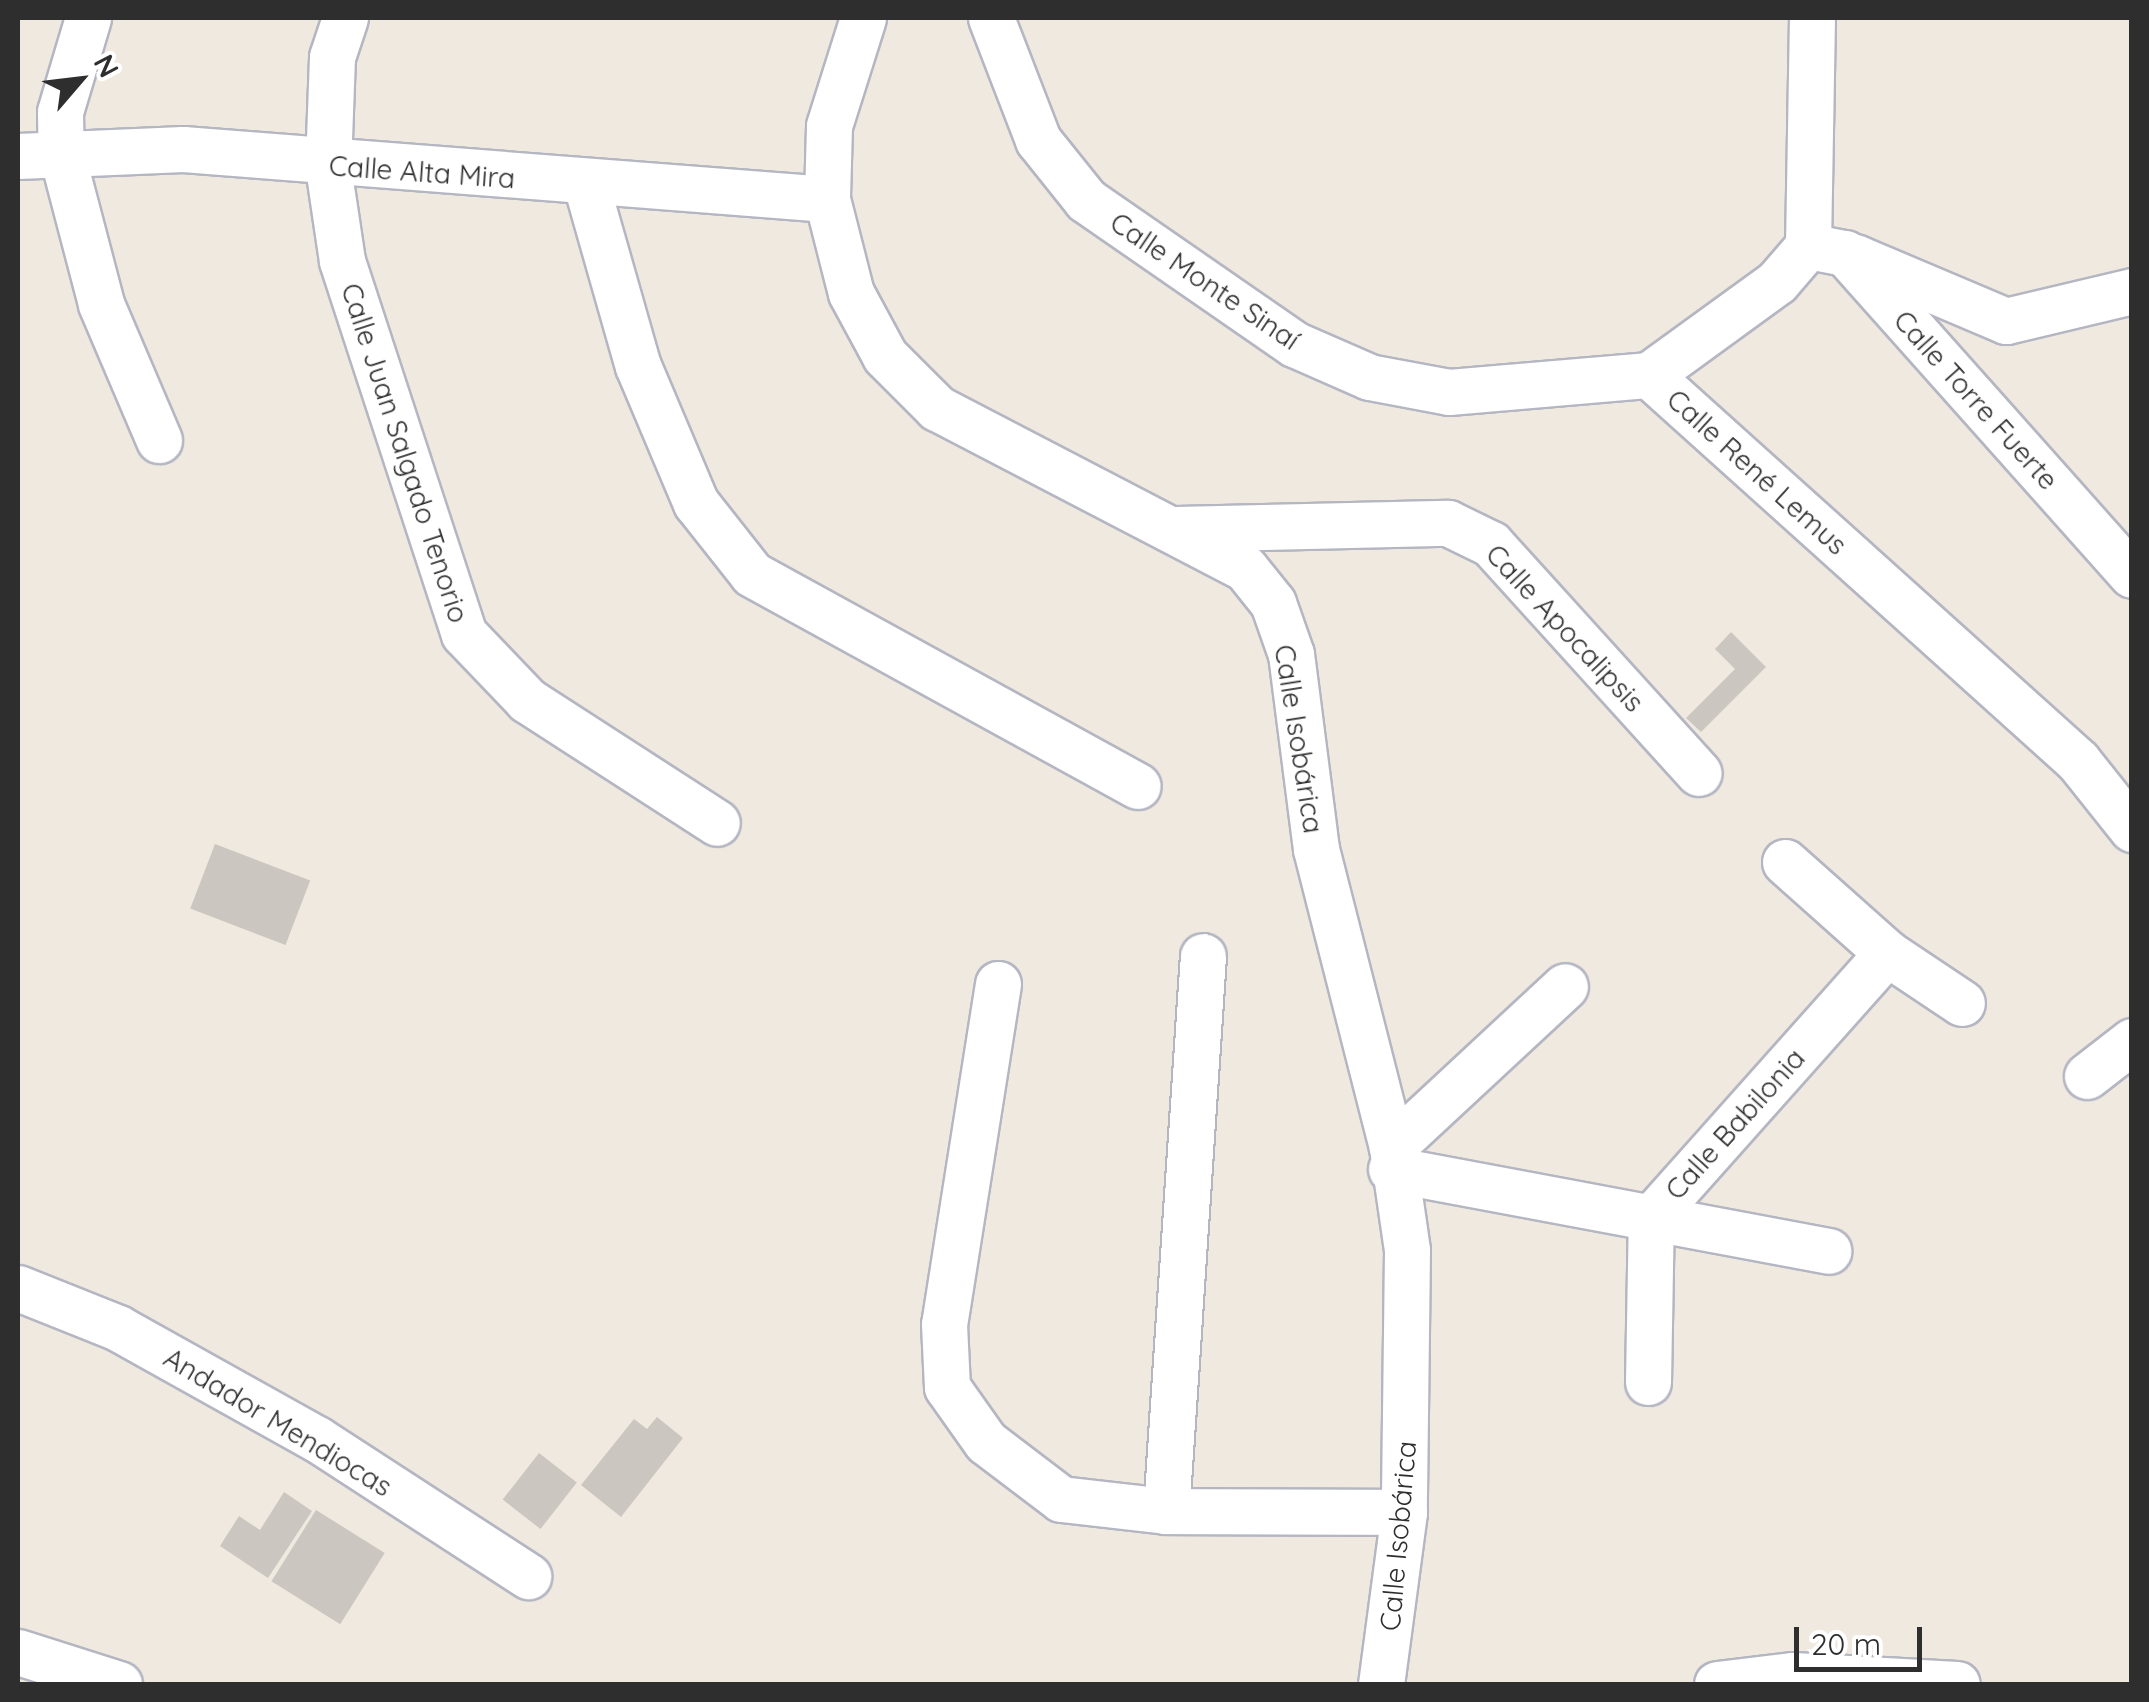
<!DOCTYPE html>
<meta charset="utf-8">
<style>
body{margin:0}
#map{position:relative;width:2149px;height:1702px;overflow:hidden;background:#f0e9e0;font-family:Quicksand,sans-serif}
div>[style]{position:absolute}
.building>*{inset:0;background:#cbc6bf;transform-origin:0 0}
.roads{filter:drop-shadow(2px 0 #b4b6c2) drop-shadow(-2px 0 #b4b6c2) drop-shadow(0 2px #b4b6c2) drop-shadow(0 -2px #b4b6c2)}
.street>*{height:45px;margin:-22.5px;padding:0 22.5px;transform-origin:22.5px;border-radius:22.5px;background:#fff}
span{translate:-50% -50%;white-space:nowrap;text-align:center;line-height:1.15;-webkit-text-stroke:8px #fff;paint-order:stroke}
.street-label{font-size:28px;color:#2e2e2e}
.frame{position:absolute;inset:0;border:20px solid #2e2e2e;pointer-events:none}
.north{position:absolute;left:30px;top:30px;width:100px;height:100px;-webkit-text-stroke:8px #fff;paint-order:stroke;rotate:62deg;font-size:28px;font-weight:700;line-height:40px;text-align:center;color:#2e2e2e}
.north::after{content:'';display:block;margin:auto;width:35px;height:45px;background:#2e2e2e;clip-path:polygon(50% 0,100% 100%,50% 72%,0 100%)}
.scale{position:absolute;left:1794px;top:1627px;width:128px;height:45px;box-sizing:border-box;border:5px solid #2e2e2e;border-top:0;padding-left:12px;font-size:30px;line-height:35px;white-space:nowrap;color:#2e2e2e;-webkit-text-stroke:8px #fff;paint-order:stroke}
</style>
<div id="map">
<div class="building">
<div style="clip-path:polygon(1731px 632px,1766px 667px,1701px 732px,1686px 718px,1735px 669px,1715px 649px)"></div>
<div style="left:215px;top:844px;width:102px;height:69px;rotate:21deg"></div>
<div style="clip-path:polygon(657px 1417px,683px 1438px,621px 1517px,581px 1485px,634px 1419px,647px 1429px)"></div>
<div style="left:539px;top:1453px;width:48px;height:59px;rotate:38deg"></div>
<div style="clip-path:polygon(284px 1492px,312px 1511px,268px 1578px,220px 1546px,239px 1516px,260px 1530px)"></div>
<div style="left:316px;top:1510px;width:81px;height:84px;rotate:32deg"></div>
</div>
<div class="roads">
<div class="street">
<div style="left:88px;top:18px;width:98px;rotate:106.6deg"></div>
<div style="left:60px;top:112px;width:39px;rotate:89deg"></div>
<div style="left:61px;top:151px;width:158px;rotate:75.3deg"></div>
<div style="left:101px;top:304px;width:148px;rotate:66.9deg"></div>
<div style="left:345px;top:18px;width:41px;rotate:108.4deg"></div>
<div style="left:332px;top:57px;width:110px;rotate:92.1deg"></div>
<div style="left:328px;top:167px;width:95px;rotate:81.5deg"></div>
<div style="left:342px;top:261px;width:392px;rotate:71.9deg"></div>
<div style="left:464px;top:634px;width:91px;rotate:46.3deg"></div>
<div style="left:527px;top:700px;width:226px;rotate:32.9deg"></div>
<div style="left:863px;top:18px;width:113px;rotate:107.5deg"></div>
<div style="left:829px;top:126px;width:73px;rotate:91.6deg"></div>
<div style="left:827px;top:199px;width:97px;rotate:75.7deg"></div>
<div style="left:851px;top:293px;width:72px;rotate:61.6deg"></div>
<div style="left:885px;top:356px;width:74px;rotate:45deg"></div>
<div style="left:937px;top:408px;width:347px;rotate:27.5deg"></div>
<div style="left:1245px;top:568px;width:45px;rotate:51.3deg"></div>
<div style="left:1273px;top:603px;width:54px;rotate:70.6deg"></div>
<div style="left:1291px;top:654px;width:197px;rotate:82.7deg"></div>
<div style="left:1316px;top:849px;width:308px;rotate:75.7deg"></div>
<div style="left:1392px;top:1147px;width:104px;rotate:81.7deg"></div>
<div style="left:1407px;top:1250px;width:262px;rotate:90.7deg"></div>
<div style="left:1404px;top:1512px;width:174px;rotate:97.6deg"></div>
<div style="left:991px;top:18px;width:131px;rotate:68.9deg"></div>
<div style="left:1038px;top:140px;width:77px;rotate:51.3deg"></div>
<div style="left:1086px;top:200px;width:253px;rotate:34.7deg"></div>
<div style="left:1294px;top:344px;width:82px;rotate:23.7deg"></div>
<div style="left:1369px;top:377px;width:81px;rotate:10.6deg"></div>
<div style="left:1449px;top:392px;width:201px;rotate:-4.9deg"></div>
<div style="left:1649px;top:375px;width:158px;rotate:-36deg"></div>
<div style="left:1777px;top:282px;width:48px;rotate:-49.3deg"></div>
<div style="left:1808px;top:246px;width:228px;rotate:-89deg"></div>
<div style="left:18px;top:156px;width:165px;rotate:-2.4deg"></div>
<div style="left:183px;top:149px;width:646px;rotate:4.44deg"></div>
<div style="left:586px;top:184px;width:189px;rotate:74.1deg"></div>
<div style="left:638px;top:366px;width:149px;rotate:67.1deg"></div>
<div style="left:696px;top:503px;width:90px;rotate:51.7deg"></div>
<div style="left:752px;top:574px;width:440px;rotate:28.8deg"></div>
<div style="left:1808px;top:246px;width:38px;rotate:11deg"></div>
<div style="left:1845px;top:253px;width:431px;rotate:48.3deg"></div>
<div style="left:1855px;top:257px;width:164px;rotate:23deg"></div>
<div style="left:2006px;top:321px;width:130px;rotate:-13.4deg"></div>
<div style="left:1649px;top:375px;width:577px;rotate:41.98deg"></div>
<div style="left:2078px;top:761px;width:87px;rotate:51.5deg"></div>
<div style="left:1176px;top:529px;width:272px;rotate:-1.3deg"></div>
<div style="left:1448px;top:523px;width:48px;rotate:26deg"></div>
<div style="left:1491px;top:544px;width:309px;rotate:47.8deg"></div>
<div style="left:1785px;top:862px;width:137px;rotate:41.7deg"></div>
<div style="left:1887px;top:953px;width:90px;rotate:33.7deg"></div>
<div style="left:998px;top:984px;width:344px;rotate:99deg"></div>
<div style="left:944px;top:1324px;width:63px;rotate:87.3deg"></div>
<div style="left:947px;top:1387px;width:67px;rotate:54.7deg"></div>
<div style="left:986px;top:1442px;width:94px;rotate:37.2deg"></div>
<div style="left:1061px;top:1499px;width:106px;rotate:6.5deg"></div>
<div style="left:1166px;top:1511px;width:238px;rotate:0.2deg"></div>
<div style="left:2087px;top:1076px;width:57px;rotate:-37.9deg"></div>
<div style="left:1392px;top:1147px;width:236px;rotate:-42.9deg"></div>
<div style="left:1391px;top:1169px;width:445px;rotate:10.6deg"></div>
<div style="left:18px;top:1288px;width:108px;rotate:21.8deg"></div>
<div style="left:118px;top:1328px;width:228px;rotate:29.2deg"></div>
<div style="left:317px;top:1439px;width:252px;rotate:33deg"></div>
<div style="left:1648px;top:1382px;width:164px;rotate:-89deg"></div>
<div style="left:1651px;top:1218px;width:355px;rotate:-48.3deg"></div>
<div style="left:1166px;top:1511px;width:556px;rotate:-86.19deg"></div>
<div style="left:18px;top:1652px;width:106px;rotate:17.6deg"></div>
<div style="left:1717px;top:1684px;width:77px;rotate:-6.8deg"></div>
<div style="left:1793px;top:1675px;width:164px;rotate:3.1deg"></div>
</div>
</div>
<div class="street-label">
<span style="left:422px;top:172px;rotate:4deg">Calle Alta Mira</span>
<span style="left:1205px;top:281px;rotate:34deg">Calle Monte Sinaí</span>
<span style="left:1976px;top:400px;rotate:48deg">Calle Torre Fuerte</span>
<span style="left:405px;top:453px;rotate:72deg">Calle Juan Salgado Tenorio</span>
<span style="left:1757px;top:472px;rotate:42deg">Calle René Lemus</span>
<span style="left:1565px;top:628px;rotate:47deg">Calle Apocalipsis</span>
<span style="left:1299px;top:739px;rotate:81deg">Calle Isobárica</span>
<span style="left:1735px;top:1124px;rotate:-48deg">Calle Babilonia</span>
<span style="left:278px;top:1422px;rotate:31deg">Andador Mendiocas</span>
<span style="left:1398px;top:1536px;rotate:-85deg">Calle Isobárica</span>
</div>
<div class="frame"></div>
<div class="north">N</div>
<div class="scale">20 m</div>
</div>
